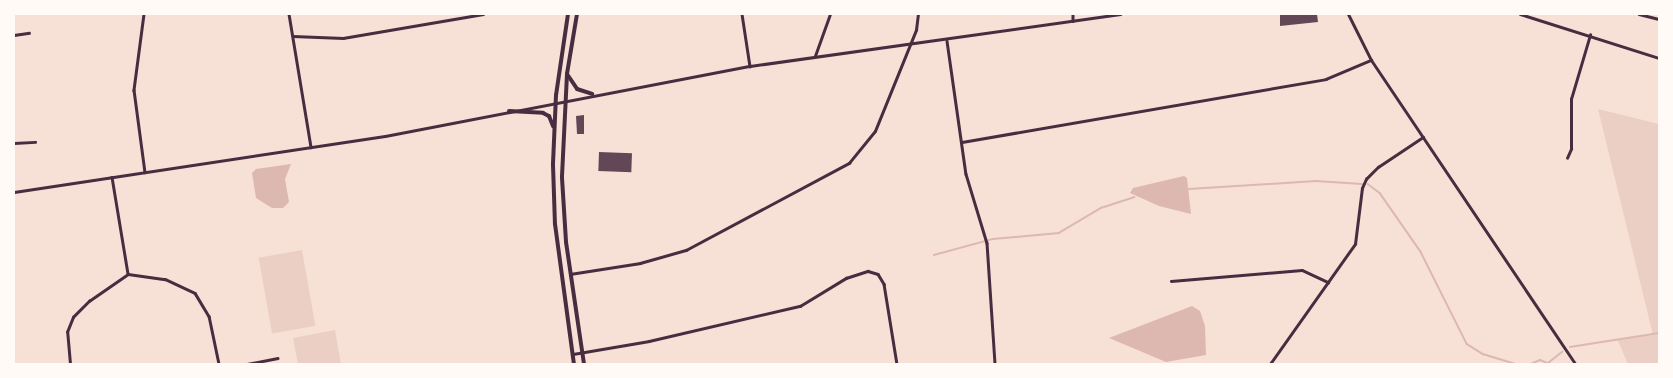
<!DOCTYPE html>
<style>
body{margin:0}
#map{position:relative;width:1673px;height:378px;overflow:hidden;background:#f7e1d7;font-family:Arial,sans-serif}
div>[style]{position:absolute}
.green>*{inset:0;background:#ebcfc5;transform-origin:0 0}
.water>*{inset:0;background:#dcb8b0}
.stream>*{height:1.5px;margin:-0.75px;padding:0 0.75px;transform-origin:0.75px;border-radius:0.75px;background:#dcb8b0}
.building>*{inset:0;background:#644757;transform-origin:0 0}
.minor>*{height:2.5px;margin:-1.25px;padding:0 1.25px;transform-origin:1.25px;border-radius:1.25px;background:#4a2c40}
.tertiary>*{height:3px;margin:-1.5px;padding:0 1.5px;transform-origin:1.5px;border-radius:1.5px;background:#4a2c40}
.primary>*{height:4px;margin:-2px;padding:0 2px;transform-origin:2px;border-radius:2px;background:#4a2c40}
span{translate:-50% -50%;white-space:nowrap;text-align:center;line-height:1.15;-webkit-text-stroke:3px #fffaf5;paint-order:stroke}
.frame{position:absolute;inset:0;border:15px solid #fffaf5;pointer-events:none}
</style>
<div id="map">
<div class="green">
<div style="clip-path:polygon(1598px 109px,1659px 124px,1659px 364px,1628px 364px,1617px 339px,1653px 335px)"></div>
<div style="left:302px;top:250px;width:77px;height:44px;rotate:80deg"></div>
<div style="clip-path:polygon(335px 330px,341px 364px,298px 364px,293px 338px)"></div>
</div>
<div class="water">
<div style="clip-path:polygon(291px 164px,285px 179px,289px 202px,283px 208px,272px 208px,256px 198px,252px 173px,256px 169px)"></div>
<div style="clip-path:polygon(1184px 176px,1187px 178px,1191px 214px,1159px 206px,1130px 193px,1133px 188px)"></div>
<div style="clip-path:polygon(1192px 306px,1200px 311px,1205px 326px,1206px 355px,1166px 362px,1109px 338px)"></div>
</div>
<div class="stream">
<div style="left:1368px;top:184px;width:15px;rotate:37deg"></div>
<div style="left:1380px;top:193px;width:72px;rotate:55.2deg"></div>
<div style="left:1421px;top:252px;width:103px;rotate:63.4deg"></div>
<div style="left:1467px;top:344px;width:19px;rotate:32deg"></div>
<div style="left:1483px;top:354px;width:34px;rotate:17deg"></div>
<div style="left:1189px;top:189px;width:127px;rotate:-3.6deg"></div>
<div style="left:1316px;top:181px;width:46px;rotate:3.7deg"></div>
<div style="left:934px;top:255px;width:61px;rotate:-15.2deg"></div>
<div style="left:993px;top:239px;width:66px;rotate:-5.2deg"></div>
<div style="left:1059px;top:233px;width:49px;rotate:-30.8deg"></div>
<div style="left:1101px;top:208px;width:35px;rotate:-18deg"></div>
<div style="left:1570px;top:347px;width:90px;rotate:-8.9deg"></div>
<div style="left:14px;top:363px;width:2px;rotate:27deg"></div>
<div style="left:1548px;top:363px;width:18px;rotate:-38deg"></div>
<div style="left:1531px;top:364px;width:10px;rotate:-24deg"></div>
<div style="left:1540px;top:360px;width:9px;rotate:21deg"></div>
</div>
<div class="building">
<div style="clip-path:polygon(1280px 14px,1317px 14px,1318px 22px,1280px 26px)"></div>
<div style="clip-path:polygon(584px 115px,584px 134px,577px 134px,576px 116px)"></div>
<div style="left:599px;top:152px;width:33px;height:19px;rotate:2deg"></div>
</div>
<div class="minor">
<div style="left:144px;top:14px;width:77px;rotate:97.5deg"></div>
<div style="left:134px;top:90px;width:83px;rotate:82.4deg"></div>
<div style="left:289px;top:14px;width:135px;rotate:80.6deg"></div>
<div style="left:742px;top:14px;width:53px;rotate:81.3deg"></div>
<div style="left:1073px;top:14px;width:7px;rotate:90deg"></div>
<div style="left:1639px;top:14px;width:21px;rotate:14deg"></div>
<div style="left:14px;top:35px;width:15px;rotate:-8deg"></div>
<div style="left:293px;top:36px;width:50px;rotate:2.3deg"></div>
<div style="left:343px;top:38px;width:142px;rotate:-9.7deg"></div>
<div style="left:947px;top:41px;width:134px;rotate:81.9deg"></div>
<div style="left:966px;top:174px;width:72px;rotate:73.1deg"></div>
<div style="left:987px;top:243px;width:121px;rotate:86.2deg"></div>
<div style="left:815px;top:56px;width:45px;rotate:-70.3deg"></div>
<div style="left:962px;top:142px;width:369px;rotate:-9.8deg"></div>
<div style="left:1326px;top:79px;width:49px;rotate:-22.9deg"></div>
<div style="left:14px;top:143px;width:21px;rotate:-3deg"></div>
<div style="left:1567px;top:158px;width:10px;rotate:-66deg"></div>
<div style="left:1571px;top:149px;width:50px;rotate:-90deg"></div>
<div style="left:1571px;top:99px;width:67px;rotate:-73.5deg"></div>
<div style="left:112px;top:177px;width:98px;rotate:80.6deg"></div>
<div style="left:128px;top:274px;width:37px;rotate:8deg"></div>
<div style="left:165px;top:279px;width:33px;rotate:25deg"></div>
<div style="left:195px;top:293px;width:27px;rotate:59deg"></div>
<div style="left:209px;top:316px;width:49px;rotate:78.2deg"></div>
<div style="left:570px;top:274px;width:71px;rotate:-8.9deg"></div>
<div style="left:640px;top:263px;width:48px;rotate:-15.8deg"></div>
<div style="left:686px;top:250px;width:185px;rotate:-28.1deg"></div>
<div style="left:849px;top:163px;width:41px;rotate:-50.9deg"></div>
<div style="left:875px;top:131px;width:109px;rotate:-67.9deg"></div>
<div style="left:916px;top:30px;width:16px;rotate:-83deg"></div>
<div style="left:1171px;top:281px;width:131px;rotate:-4.8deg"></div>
<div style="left:1302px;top:270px;width:29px;rotate:25deg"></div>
<div style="left:573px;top:354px;width:77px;rotate:-9.7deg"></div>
<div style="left:649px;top:341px;width:155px;rotate:-13.1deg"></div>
<div style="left:800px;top:306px;width:54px;rotate:-31.3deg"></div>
<div style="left:846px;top:278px;width:23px;rotate:-18deg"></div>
<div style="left:868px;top:271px;width:10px;rotate:17deg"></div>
<div style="left:878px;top:274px;width:12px;rotate:59deg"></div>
<div style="left:884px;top:284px;width:81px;rotate:80.8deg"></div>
<div style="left:70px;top:364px;width:32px;rotate:-95deg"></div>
<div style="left:67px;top:332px;width:16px;rotate:-68deg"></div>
<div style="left:73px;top:317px;width:23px;rotate:-45deg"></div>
<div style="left:89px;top:301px;width:47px;rotate:-34.7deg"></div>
<div style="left:247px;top:364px;width:31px;rotate:-11deg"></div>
<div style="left:1270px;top:364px;width:147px;rotate:-54.7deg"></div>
<div style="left:1355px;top:244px;width:56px;rotate:-82.9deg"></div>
<div style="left:1362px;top:188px;width:10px;rotate:-66deg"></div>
<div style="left:1366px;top:179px;width:17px;rotate:-45deg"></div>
<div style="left:1378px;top:167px;width:54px;rotate:-33.7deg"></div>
</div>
<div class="tertiary">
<div style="left:1348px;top:14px;width:51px;rotate:63.4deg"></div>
<div style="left:1371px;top:60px;width:366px;rotate:56.1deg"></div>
<div style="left:1520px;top:14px;width:146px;rotate:17.6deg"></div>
<div style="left:14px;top:192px;width:375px;rotate:-8.6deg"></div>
<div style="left:385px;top:136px;width:372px;rotate:-10.9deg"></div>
<div style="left:750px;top:66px;width:374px;rotate:-8deg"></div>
</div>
<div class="primary">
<div style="left:568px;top:14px;width:82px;rotate:98.4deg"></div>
<div style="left:556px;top:95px;width:70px;rotate:92.5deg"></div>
<div style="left:553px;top:165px;width:59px;rotate:88.1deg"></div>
<div style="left:555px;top:224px;width:141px;rotate:82.3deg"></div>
<div style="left:577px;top:14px;width:61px;rotate:99.5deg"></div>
<div style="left:567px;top:74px;width:104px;rotate:92.8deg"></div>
<div style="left:562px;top:178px;width:64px;rotate:86.4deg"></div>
<div style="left:566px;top:242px;width:123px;rotate:81.6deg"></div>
<div style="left:567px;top:74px;width:18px;rotate:56deg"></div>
<div style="left:577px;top:89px;width:16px;rotate:18deg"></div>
<div style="left:509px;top:111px;width:34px;rotate:3deg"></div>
<div style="left:543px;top:113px;width:7px;rotate:27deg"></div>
<div style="left:549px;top:116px;width:11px;rotate:68deg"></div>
</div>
<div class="frame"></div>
</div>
